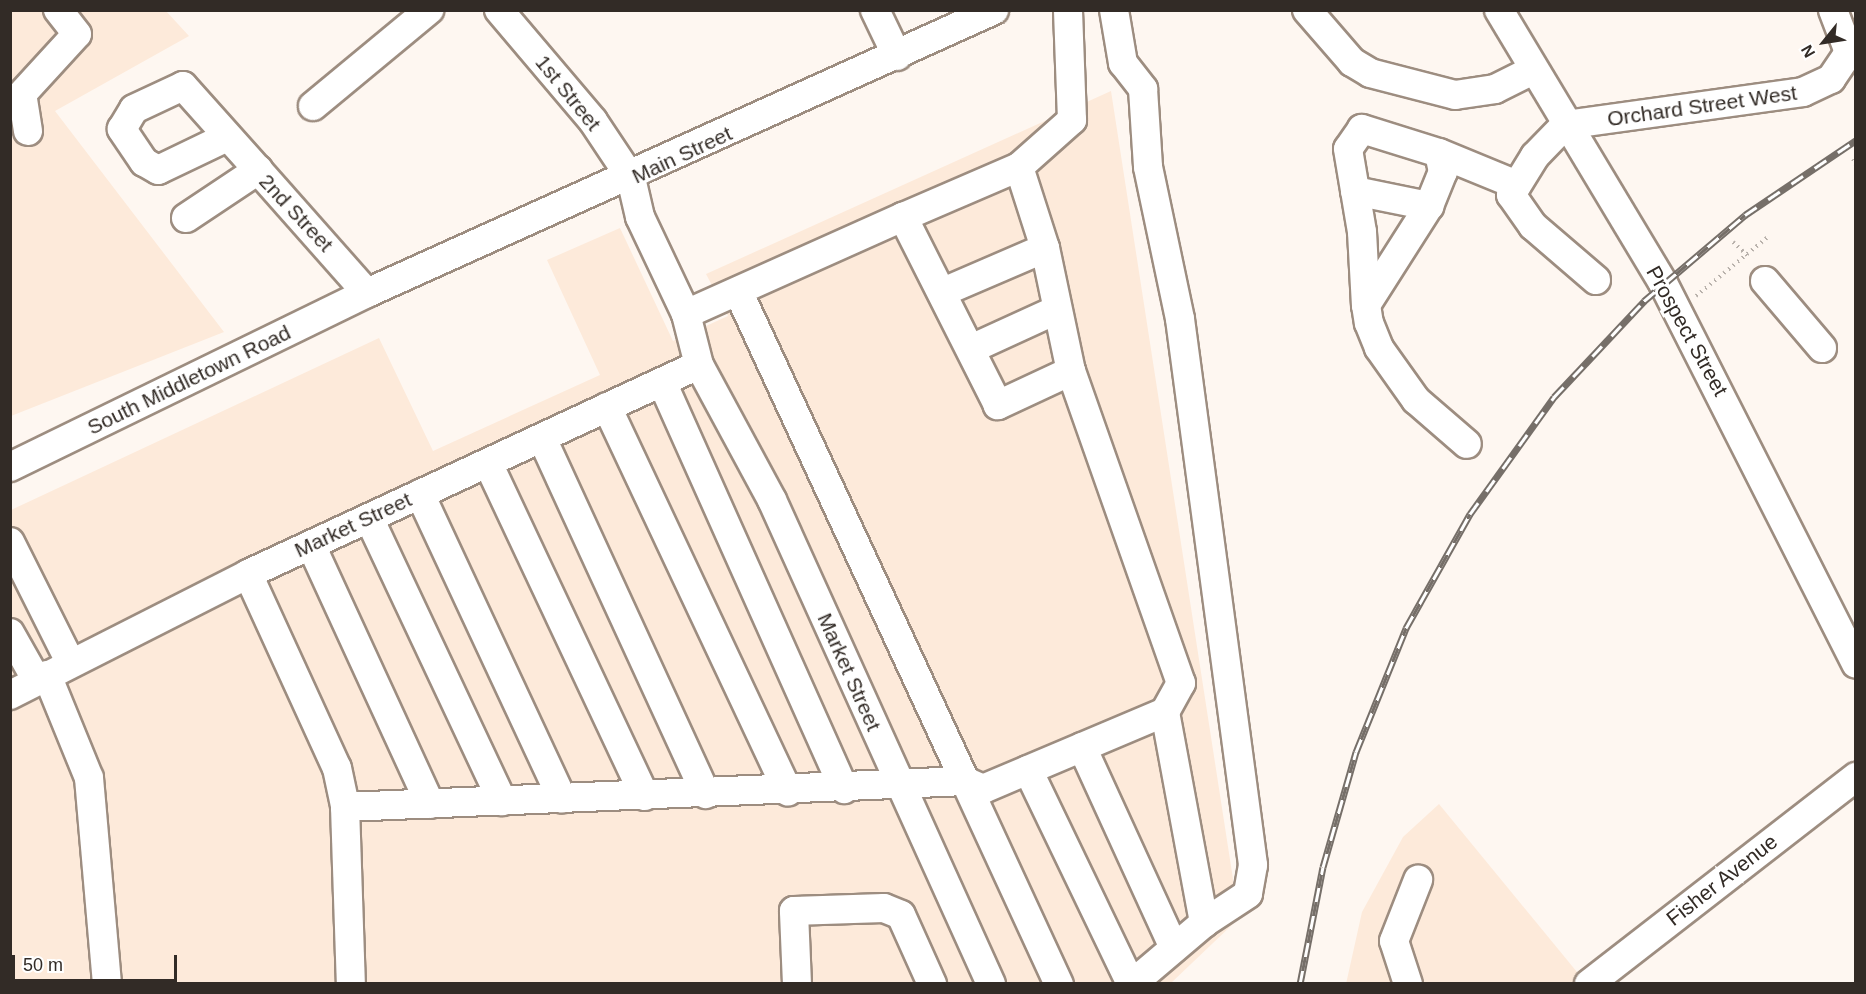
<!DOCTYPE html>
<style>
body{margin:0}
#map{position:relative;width:1866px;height:994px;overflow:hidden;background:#fef7f1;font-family:Arial,sans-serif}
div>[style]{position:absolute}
.built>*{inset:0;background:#fdeada}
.path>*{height:4px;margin-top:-2px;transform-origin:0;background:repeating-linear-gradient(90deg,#b8b1ab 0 1.5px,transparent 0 6px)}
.roads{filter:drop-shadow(2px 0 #9d8d80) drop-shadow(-2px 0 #9d8d80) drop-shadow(0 2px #9d8d80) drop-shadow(0 -2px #9d8d80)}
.minor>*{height:28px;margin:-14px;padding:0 14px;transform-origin:14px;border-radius:14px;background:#fff}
.rail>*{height:7px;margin-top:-3.5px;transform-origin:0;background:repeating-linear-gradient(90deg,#fff 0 14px,#766f69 0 28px);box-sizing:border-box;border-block:2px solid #766f69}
span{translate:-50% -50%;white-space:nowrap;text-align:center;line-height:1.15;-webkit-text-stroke:6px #fff;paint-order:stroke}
.street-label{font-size:21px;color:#322b26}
.frame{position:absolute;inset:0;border:12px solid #322b26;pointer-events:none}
.north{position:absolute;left:1794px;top:12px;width:60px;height:60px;-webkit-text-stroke:4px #fff;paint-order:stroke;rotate:240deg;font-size:16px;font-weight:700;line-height:24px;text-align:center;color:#322b26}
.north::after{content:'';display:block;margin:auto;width:21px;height:27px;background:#322b26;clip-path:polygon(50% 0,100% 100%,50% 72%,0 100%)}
.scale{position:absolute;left:12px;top:955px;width:165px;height:27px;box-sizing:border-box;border:3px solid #322b26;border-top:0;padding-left:8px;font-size:18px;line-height:21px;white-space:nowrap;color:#322b26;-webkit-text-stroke:4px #fff;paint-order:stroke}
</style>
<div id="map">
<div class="built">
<div style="clip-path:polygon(11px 11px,166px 11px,189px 36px,55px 111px,224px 332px,11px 416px)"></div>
<div style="clip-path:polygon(1111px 91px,1233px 879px,1234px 923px,1171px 983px,11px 984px,11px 510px,379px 338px,433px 451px,600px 375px,547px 260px,620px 228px,673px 341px,728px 316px,706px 274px)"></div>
<div style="clip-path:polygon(1439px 804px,1586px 983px,1346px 984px,1362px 912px,1403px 837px)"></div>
</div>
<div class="path">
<div style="left:1853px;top:159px;width:7px;rotate:63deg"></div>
<div style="left:1733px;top:242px;width:21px;rotate:43deg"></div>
<div style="left:1696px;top:296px;width:94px;rotate:-39.4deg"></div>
</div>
<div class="roads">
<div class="minor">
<div style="left:499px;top:10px;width:145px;rotate:49.7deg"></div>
<div style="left:593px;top:121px;width:69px;rotate:56.3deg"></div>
<div style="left:631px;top:178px;width:40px;rotate:77deg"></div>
<div style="left:640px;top:217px;width:107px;rotate:64.6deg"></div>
<div style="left:686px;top:314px;width:53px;rotate:75.7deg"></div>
<div style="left:699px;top:365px;width:153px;rotate:61.6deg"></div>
<div style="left:772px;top:500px;width:531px;rotate:65.65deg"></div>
<div style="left:875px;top:10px;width:51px;rotate:64.4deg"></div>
<div style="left:1114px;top:10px;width:54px;rotate:80.4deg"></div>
<div style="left:1123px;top:63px;width:33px;rotate:52deg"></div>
<div style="left:1143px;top:89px;width:78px;rotate:86.3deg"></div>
<div style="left:1148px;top:167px;width:155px;rotate:78.1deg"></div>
<div style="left:1180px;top:319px;width:551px;rotate:82.38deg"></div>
<div style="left:1253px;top:865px;width:29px;rotate:100deg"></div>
<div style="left:1248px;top:894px;width:53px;rotate:146.6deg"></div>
<div style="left:1307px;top:10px;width:69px;rotate:49.1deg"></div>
<div style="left:1352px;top:62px;width:21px;rotate:31deg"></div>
<div style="left:1370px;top:73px;width:88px;rotate:14.5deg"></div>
<div style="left:1455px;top:95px;width:40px;rotate:-8.5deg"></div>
<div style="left:1495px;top:89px;width:42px;rotate:-26.6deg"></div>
<div style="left:1499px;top:10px;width:318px;rotate:59deg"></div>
<div style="left:1663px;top:283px;width:427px;rotate:63.1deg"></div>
<div style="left:313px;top:106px;width:151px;rotate:-39.6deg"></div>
<div style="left:28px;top:131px;width:37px;rotate:-99deg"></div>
<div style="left:22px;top:94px;width:81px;rotate:-47.5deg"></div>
<div style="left:77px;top:34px;width:31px;rotate:-128deg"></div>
<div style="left:227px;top:137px;width:76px;rotate:154.4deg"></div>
<div style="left:158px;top:170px;width:16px;rotate:-150deg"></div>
<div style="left:144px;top:162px;width:40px;rotate:-124deg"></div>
<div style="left:122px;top:129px;width:23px;rotate:-59deg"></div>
<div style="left:134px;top:109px;width:54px;rotate:-25.1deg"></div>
<div style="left:183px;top:86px;width:113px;rotate:48.2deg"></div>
<div style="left:1439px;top:153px;width:84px;rotate:22.3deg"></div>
<div style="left:1019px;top:167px;width:71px;rotate:-41.6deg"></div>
<div style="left:1072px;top:120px;width:110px;rotate:-92.1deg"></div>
<div style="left:1355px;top:191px;width:76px;rotate:11.5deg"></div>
<div style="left:186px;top:218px;width:87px;rotate:-33.7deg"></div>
<div style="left:258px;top:170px;width:164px;rotate:48.5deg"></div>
<div style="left:1596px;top:280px;width:83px;rotate:-139.4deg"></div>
<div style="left:1533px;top:226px;width:38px;rotate:-125deg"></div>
<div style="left:1511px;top:195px;width:46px;rotate:-58.4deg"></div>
<div style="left:1535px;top:156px;width:43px;rotate:-45.9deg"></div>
<div style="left:1565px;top:125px;width:240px;rotate:-7.9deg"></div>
<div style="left:1803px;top:92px;width:31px;rotate:-25deg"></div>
<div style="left:1831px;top:79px;width:32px;rotate:-56deg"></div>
<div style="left:1849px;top:52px;width:45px;rotate:-110.9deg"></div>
<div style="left:1765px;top:281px;width:88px;rotate:49.6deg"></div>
<div style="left:943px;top:292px;width:111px;rotate:-23.3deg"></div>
<div style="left:1366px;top:305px;width:117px;rotate:-57.5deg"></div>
<div style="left:1429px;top:206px;width:37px;rotate:-68deg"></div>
<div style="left:1443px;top:172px;width:19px;rotate:-102deg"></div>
<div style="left:1439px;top:153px;width:81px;rotate:-162.7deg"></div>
<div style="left:1362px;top:129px;width:24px;rotate:125deg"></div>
<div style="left:1348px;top:149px;width:84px;rotate:80.4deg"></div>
<div style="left:1362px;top:232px;width:73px;rotate:86.9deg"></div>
<div style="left:1366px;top:305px;width:18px;rotate:81deg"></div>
<div style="left:1369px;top:323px;width:27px;rotate:68deg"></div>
<div style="left:1379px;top:348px;width:64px;rotate:54.6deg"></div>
<div style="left:1416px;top:400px;width:67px;rotate:40.8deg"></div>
<div style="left:686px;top:314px;width:238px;rotate:-24.1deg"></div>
<div style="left:903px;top:217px;width:126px;rotate:-23.3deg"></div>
<div style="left:1019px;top:167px;width:85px;rotate:72.2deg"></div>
<div style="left:1045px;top:248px;width:126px;rotate:78.1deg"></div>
<div style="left:1071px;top:371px;width:81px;rotate:155deg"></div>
<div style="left:998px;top:405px;width:211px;rotate:-116.8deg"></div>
<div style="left:971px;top:349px;width:94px;rotate:-24.6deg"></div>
<div style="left:1071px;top:371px;width:331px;rotate:70.6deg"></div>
<div style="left:1181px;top:683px;width:33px;rotate:119deg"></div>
<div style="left:662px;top:382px;width:446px;rotate:65.9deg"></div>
<div style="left:607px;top:407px;width:425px;rotate:64.8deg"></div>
<div style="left:542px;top:438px;width:392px;rotate:65.3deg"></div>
<div style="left:488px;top:463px;width:368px;rotate:64.8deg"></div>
<div style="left:10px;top:467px;width:397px;rotate:-26deg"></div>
<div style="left:367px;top:293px;width:688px;rotate:-24.29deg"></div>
<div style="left:420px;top:494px;width:336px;rotate:65deg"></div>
<div style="left:369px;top:518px;width:313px;rotate:64.8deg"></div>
<div style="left:10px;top:542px;width:134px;rotate:63.4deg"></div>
<div style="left:311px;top:545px;width:285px;rotate:65.3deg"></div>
<div style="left:248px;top:574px;width:213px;rotate:65.4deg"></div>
<div style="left:337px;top:768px;width:40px;rotate:78deg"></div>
<div style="left:345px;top:807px;width:177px;rotate:88.1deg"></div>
<div style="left:10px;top:633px;width:55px;rotate:60.6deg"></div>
<div style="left:47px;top:675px;width:111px;rotate:67.8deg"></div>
<div style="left:89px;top:778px;width:207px;rotate:85deg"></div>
<div style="left:10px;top:695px;width:267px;rotate:-26.9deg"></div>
<div style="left:248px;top:574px;width:497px;rotate:-24.9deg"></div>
<div style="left:1082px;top:747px;width:221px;rotate:65.4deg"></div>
<div style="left:965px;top:781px;width:224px;rotate:65.2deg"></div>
<div style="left:965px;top:781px;width:20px;rotate:24deg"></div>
<div style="left:983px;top:789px;width:49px;rotate:-22.9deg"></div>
<div style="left:345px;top:807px;width:621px;rotate:-2.4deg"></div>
<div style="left:965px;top:781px;width:540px;rotate:-114.86deg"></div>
<div style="left:797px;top:984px;width:73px;rotate:-92.4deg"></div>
<div style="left:794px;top:911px;width:90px;rotate:-1.9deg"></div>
<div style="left:884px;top:908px;width:18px;rotate:22deg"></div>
<div style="left:901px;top:915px;width:76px;rotate:65.8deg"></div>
<div style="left:1131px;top:984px;width:237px;rotate:-115.7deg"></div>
<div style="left:1028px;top:770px;width:149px;rotate:-22.9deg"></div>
<div style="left:1165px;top:712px;width:215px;rotate:79.5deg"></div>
<div style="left:1204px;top:923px;width:94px;rotate:139.7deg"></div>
<div style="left:1408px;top:984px;width:45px;rotate:-108deg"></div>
<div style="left:1394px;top:941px;width:66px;rotate:-68.5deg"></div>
<div style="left:1589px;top:984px;width:338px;rotate:-37.8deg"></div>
</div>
</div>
<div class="rail">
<div style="left:1300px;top:984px;width:119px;rotate:-78.9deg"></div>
<div style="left:1323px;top:867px;width:120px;rotate:-74deg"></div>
<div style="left:1356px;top:752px;width:134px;rotate:-68deg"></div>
<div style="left:1406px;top:628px;width:131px;rotate:-60.7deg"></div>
<div style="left:1470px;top:514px;width:144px;rotate:-54.3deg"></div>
<div style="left:1554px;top:397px;width:132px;rotate:-46.8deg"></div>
<div style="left:1644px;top:301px;width:133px;rotate:-40.4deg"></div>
<div style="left:1745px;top:215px;width:134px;rotate:-34deg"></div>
</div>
<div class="street-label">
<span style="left:568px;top:93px;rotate:51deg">1st Street</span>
<span style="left:1702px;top:106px;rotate:-8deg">Orchard Street West</span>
<span style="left:682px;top:155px;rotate:-25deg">Main Street</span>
<span style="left:296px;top:213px;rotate:47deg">2nd Street</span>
<span style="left:1687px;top:331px;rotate:61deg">Prospect Street</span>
<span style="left:189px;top:380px;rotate:-26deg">South Middletown Road</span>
<span style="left:353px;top:525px;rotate:-25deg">Market Street</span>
<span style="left:849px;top:672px;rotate:66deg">Market Street</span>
<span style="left:1722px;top:880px;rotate:-38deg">Fisher Avenue</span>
</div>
<div class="frame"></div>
<div class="north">N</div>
<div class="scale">50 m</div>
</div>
